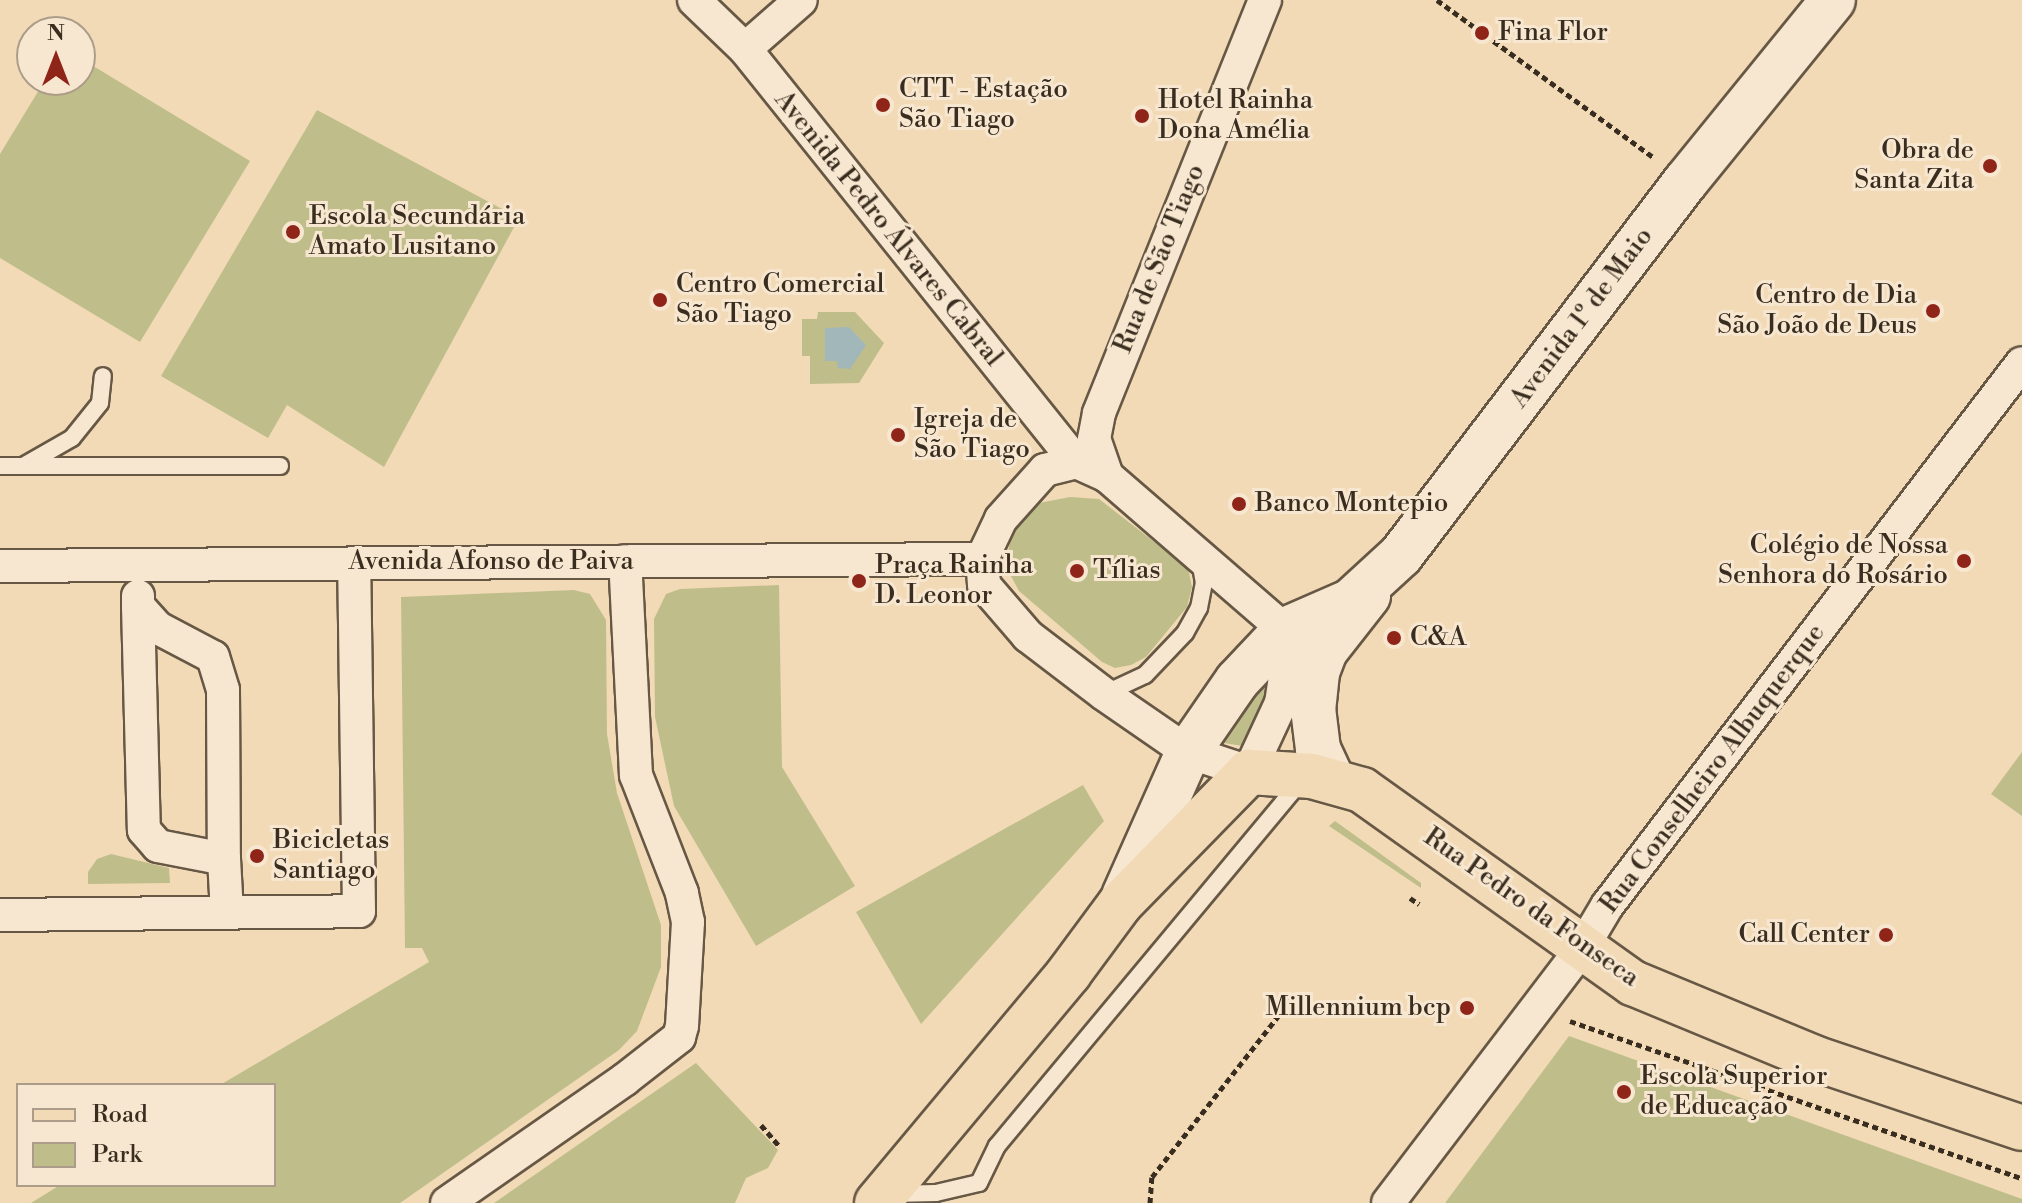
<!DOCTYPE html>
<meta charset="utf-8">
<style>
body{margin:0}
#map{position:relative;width:2022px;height:1203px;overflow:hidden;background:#f2dab7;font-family:"Libre Bodoni",serif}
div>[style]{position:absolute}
.green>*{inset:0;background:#bfbe8b}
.water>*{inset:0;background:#a1b7ba}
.path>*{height:5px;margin-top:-2.5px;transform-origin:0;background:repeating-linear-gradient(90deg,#392d1f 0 6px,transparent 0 10px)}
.roads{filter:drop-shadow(2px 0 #675845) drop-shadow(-2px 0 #675845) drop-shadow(0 2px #675845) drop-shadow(0 -2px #675845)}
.lane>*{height:16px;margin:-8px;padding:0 8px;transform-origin:8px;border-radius:8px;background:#f7e7d0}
.street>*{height:32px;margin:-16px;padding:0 16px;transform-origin:16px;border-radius:16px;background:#f7e7d0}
.secondary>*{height:44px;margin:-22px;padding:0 22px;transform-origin:22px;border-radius:22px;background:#f7e7d0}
.primary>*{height:44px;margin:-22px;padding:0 22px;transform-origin:22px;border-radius:22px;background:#f2dab7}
.dots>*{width:22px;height:22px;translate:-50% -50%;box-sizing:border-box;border:4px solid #f7e7d0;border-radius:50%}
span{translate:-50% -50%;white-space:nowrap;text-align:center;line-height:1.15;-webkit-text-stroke:6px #f7e7d0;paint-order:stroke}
.poi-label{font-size:26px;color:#392d1f}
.left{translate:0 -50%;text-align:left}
.right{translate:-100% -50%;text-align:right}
.street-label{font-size:26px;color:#392d1f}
.legend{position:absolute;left:16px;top:1083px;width:260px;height:104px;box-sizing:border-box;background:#f7e7d0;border:2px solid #ab9d89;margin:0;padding:10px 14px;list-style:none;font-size:24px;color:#392d1f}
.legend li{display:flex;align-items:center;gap:16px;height:40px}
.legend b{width:40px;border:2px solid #ab9d89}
.north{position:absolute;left:16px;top:16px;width:80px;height:80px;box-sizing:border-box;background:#f7e7d0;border:2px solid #ab9d89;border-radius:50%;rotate:0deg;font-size:22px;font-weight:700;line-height:32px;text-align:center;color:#392d1f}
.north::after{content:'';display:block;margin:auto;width:28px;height:36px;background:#8f2418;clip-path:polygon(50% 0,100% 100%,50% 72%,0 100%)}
</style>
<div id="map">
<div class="green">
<div style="clip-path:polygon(80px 58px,250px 161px,140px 342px,0 258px,0 154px,45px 80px,80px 80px)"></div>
<div style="clip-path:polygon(317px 110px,519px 218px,384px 467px,287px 405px,268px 438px,161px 376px)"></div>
<div style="clip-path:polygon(818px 312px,855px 312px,884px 343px,859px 383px,810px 384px,810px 356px,802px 356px,802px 319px,817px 319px)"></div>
<div style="clip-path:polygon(1070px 497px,1099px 499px,1188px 568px,1192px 587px,1187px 607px,1146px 657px,1131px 665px,1115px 668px,1102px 662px,1019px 591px,1011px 576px,1007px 560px,1011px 534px,1039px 503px)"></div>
<div style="clip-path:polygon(779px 585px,782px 767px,855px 886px,756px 946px,674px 806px,655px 717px,654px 619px,666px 594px,680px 589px)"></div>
<div style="clip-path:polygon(574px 590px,590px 594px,606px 620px,607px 734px,617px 793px,661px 925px,661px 967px,637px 1031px,619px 1050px,400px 1203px,31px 1203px,60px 1185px,274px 1185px,274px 1085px,220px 1085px,429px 962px,422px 948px,405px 948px,401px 597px)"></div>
<div style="clip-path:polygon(1277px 668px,1254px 735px,1243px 746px,1217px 742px)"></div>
<div style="clip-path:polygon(2022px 752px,2022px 816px,1991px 794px)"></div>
<div style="clip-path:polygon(1083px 785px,1104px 821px,921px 1024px,856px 912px)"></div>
<div style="clip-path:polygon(1335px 821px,1421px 883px,1421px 888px,1329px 826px)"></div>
<div style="clip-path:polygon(111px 854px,169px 868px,170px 883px,88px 884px,88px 872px,97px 859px)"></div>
<div style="clip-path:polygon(1569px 1036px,2022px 1199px,2022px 1203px,1445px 1203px)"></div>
<div style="clip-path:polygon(696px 1063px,778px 1150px,768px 1168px,746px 1178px,735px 1203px,494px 1203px)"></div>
</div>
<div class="water">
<div style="clip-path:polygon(849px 327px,866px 345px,850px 369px,838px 368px,837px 361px,825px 361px,825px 328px)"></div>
</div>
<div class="path">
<div style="left:1437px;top:0;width:267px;rotate:36deg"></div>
<div style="left:1410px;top:898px;width:11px;rotate:34deg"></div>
<div style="left:1570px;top:1021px;width:478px;rotate:19.2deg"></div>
<div style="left:761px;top:1125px;width:28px;rotate:49deg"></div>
<div style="left:1150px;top:1203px;width:26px;rotate:-86deg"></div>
<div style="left:1152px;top:1177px;width:225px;rotate:-51.9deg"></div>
</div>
<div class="roads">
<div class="lane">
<div style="left:25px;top:465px;width:54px;rotate:-29.9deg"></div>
<div style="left:72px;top:438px;width:45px;rotate:-51.3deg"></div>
<div style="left:100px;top:403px;width:27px;rotate:-84deg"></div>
<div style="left:0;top:466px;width:280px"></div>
<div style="left:1104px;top:694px;width:45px;rotate:-24.9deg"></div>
<div style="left:1145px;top:675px;width:58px;rotate:-46.4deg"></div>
<div style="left:1185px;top:633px;width:29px;rotate:-61deg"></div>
<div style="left:1199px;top:608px;width:25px;rotate:-79deg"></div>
<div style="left:1204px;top:583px;width:23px;rotate:-100deg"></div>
<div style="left:890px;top:1194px;width:46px;rotate:-1.2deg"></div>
<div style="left:936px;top:1193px;width:44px;rotate:-13.1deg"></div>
<div style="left:979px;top:1183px;width:41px;rotate:-64.1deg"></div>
<div style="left:997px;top:1146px;width:472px;rotate:-50.2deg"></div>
</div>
<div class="street">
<div style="left:694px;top:0;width:71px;rotate:43.9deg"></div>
<div style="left:745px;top:49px;width:529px;rotate:51.29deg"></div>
<div style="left:745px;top:49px;width:74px;rotate:-41.2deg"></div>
<div style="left:1076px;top:462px;width:34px;rotate:24deg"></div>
<div style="left:1107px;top:476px;width:235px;rotate:40.9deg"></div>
<div style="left:1285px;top:630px;width:21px;rotate:79deg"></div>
<div style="left:1289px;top:651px;width:53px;rotate:98.7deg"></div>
<div style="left:1281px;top:703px;width:76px;rotate:114.9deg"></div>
<div style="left:1249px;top:772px;width:64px;rotate:-161.8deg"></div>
<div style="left:1188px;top:752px;width:102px;rotate:-145.4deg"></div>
<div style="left:1104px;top:694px;width:96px;rotate:-142.7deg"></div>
<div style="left:1028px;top:636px;width:67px;rotate:-130.8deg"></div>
<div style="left:984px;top:585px;width:26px;rotate:-94deg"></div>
<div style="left:982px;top:559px;width:44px;rotate:-64.6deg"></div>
<div style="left:1001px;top:519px;width:66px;rotate:-48.1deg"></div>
<div style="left:1045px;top:470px;width:32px;rotate:-14deg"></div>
<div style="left:1107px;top:476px;width:39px;rotate:-109deg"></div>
<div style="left:1094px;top:439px;width:26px;rotate:-79deg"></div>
<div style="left:1099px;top:413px;width:445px;rotate:-68.1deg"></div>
<div style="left:0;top:566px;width:982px;rotate:-0.41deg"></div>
<div style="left:138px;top:596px;width:10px;rotate:90deg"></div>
<div style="left:138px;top:606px;width:30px;rotate:48deg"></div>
<div style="left:158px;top:628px;width:62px;rotate:27.8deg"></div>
<div style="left:213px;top:657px;width:34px;rotate:73deg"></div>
<div style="left:223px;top:690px;width:169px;rotate:89.7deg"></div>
<div style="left:138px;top:606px;width:224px;rotate:88.5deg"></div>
<div style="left:144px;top:830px;width:21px;rotate:49deg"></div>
<div style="left:158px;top:846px;width:67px;rotate:11.1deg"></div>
<div style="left:224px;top:859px;width:53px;rotate:86.8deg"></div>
<div style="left:0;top:915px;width:359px;rotate:-0.6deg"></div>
<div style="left:359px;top:911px;width:348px;rotate:-90.8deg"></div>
<div style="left:447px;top:1203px;width:216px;rotate:-34.8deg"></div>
<div style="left:624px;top:1080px;width:70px;rotate:-38deg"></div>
<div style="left:679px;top:1037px;width:11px;rotate:-75deg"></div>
<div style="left:682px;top:1026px;width:104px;rotate:-86.7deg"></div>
<div style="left:688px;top:922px;width:30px;rotate:-102deg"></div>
<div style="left:682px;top:893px;width:127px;rotate:-111.3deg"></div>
<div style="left:636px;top:775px;width:214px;rotate:-92.9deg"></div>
<div style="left:1388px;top:1203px;width:320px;rotate:-52.7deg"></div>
<div style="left:1582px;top:948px;width:49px;rotate:-59.2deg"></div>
<div style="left:1607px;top:906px;width:683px;rotate:-52.61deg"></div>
</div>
<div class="secondary">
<div style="left:1332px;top:779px;width:33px;rotate:-115deg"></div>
<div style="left:1318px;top:749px;width:38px;rotate:-97deg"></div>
<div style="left:1313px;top:711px;width:39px;rotate:-84deg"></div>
<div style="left:1317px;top:672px;width:22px;rotate:-69deg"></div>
<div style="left:1325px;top:651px;width:70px;rotate:-52deg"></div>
<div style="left:1124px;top:896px;width:158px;rotate:-66deg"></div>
<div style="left:1188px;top:752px;width:86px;rotate:-55.4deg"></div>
<div style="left:1237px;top:681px;width:70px;rotate:-46.7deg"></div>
<div style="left:1285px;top:630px;width:72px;rotate:-23.7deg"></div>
<div style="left:1351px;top:601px;width:68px;rotate:-42.6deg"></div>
<div style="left:1401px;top:555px;width:470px;rotate:-52.7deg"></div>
<div style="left:1686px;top:181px;width:233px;rotate:-50.9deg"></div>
</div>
<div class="primary">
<div style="left:877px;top:1203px;width:300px;rotate:-50.1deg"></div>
<div style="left:1069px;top:973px;width:86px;rotate:-53.5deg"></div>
<div style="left:1120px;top:904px;width:185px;rotate:-45.7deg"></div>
<div style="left:1249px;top:772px;width:63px;rotate:3.6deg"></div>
<div style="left:1312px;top:776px;width:52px;rotate:15.6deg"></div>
<div style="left:1362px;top:790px;width:333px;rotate:35.5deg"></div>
<div style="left:1633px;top:983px;width:196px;rotate:22.5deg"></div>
<div style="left:1814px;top:1058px;width:219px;rotate:18.6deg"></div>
</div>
</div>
<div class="dots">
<div style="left:1482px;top:33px;background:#8f2418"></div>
<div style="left:883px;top:105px;background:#8f2418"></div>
<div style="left:1142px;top:116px;background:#8f2418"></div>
<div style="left:1990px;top:166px;background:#8f2418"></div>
<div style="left:293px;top:232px;background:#8f2418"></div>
<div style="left:660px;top:300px;background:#8f2418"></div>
<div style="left:1933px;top:311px;background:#8f2418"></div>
<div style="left:898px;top:435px;background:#8f2418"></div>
<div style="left:1239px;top:504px;background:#8f2418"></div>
<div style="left:1964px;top:561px;background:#8f2418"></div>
<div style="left:1077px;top:571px;background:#8f2418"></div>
<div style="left:859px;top:581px;background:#8f2418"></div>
<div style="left:1394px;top:638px;background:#8f2418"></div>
<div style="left:257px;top:856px;background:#8f2418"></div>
<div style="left:1886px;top:935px;background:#8f2418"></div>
<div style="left:1467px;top:1008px;background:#8f2418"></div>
<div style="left:1624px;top:1092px;background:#8f2418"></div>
</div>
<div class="poi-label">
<span class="left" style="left:1498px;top:33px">Fina Flor</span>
<span class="left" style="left:899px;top:105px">CTT - Estação<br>São Tiago</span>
<span class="left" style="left:1158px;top:116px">Hotel Rainha<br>Dona Amélia</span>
<span class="right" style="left:1974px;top:166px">Obra de<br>Santa Zita</span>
<span class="left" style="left:309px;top:232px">Escola Secundária<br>Amato Lusitano</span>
<span class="left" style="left:676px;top:300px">Centro Comercial<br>São Tiago</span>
<span class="right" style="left:1917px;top:311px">Centro de Dia<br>São João de Deus</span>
<span class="left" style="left:914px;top:435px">Igreja de<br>São Tiago</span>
<span class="left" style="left:1255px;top:504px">Banco Montepio</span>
<span class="right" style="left:1948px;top:561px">Colégio de Nossa<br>Senhora do Rosário</span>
<span class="left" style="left:875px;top:581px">Praça Rainha<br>D. Leonor</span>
<span class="left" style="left:1093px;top:571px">Tílias</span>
<span class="left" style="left:1410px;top:638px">C&amp;A</span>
<span class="left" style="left:273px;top:856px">Bicicletas<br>Santiago</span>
<span class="right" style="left:1870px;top:935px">Call Center</span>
<span class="right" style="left:1451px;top:1008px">Millennium bcp</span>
<span class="left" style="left:1640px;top:1092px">Escola Superior<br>de Educação</span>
</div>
<div class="street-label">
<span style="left:888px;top:229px;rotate:51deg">Avenida Pedro Álvares Cabral</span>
<span style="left:1160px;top:259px;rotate:-68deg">Rua de São Tiago</span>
<span style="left:1582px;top:318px;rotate:-53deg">Avenida 1º de Maio</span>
<span style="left:491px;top:562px">Avenida Afonso de Paiva</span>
<span style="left:1713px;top:769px;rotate:-53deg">Rua Conselheiro Albuquerque</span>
<span style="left:1531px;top:908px;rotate:35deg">Rua Pedro da Fonseca</span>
</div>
<ul class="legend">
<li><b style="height:10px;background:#f2dab7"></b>Road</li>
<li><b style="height:22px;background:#bfbe8b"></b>Park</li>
</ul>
<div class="north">N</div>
</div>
